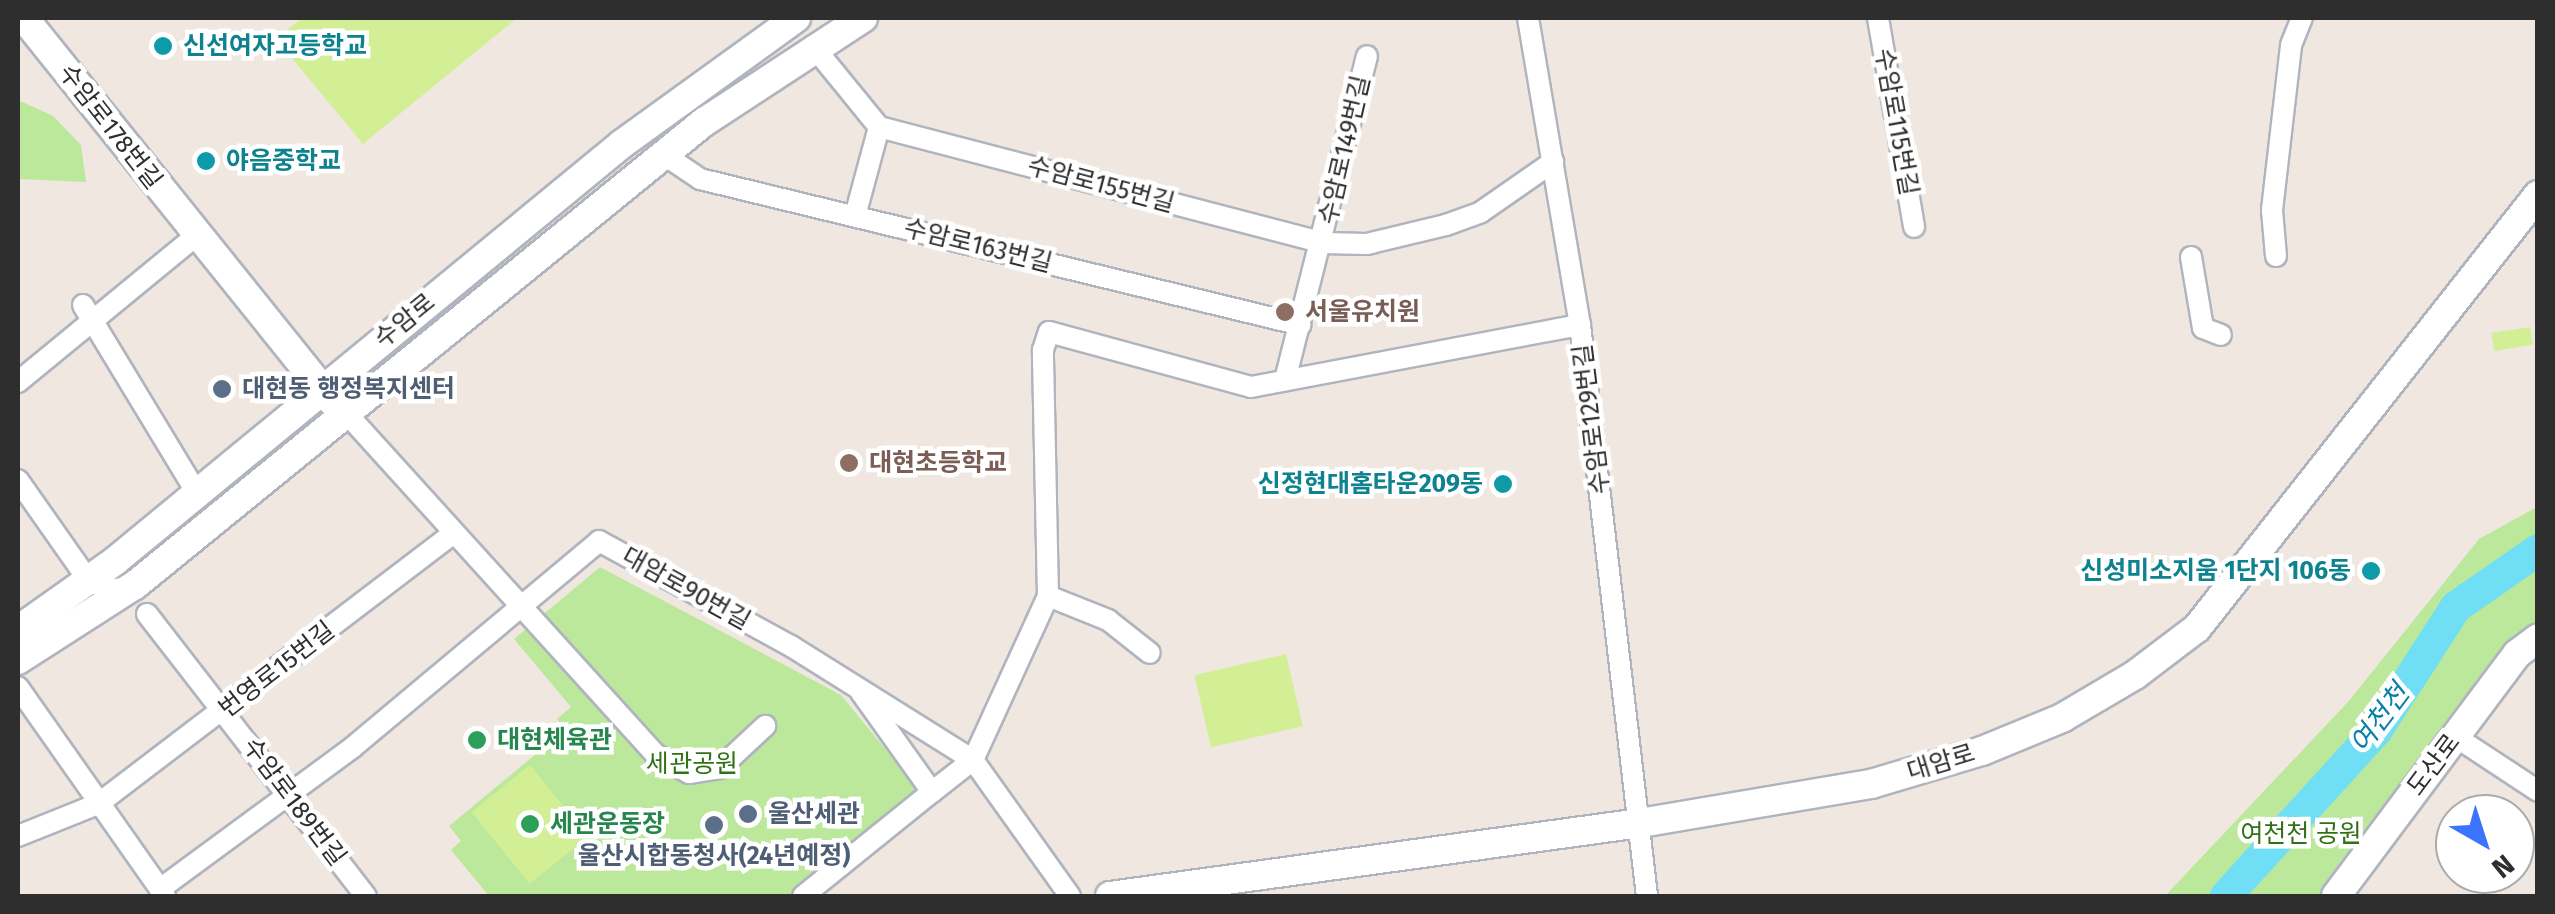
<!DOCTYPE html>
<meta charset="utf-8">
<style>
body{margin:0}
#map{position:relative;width:2555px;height:914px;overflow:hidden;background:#efe7e0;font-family:"Fira Sans","Noto Sans KR",sans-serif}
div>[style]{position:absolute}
.green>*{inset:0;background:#bce89b}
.pitch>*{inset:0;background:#d2ef96;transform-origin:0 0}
.river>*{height:32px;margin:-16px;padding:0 16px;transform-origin:16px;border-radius:16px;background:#70def5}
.roads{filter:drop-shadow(2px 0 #b0b4be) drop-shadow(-2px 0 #b0b4be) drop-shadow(0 2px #b0b4be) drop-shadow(0 -2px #b0b4be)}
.street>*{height:20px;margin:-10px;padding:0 10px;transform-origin:10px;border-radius:10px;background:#fff}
.secondary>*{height:28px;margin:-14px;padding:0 14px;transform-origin:14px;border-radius:14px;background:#fff}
.dots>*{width:28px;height:28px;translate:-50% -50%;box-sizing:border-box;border:5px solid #fff;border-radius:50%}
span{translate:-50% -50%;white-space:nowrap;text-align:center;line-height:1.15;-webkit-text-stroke:9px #fff;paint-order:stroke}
.culture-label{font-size:25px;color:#0d838f;font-weight:700}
.left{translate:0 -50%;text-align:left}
.right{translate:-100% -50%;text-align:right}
.street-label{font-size:25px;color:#2e2e2e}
.education-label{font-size:25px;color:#785e54;font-weight:700}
.service-label{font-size:25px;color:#4e5e75;font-weight:700}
.leisure-label{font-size:25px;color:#27864d;font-weight:700}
.park-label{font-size:25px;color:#337118}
.water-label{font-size:28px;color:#0780a8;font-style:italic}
.frame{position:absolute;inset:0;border:20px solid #2e2e2e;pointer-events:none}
.north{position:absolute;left:2435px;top:794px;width:100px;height:100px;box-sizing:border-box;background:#fff;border:2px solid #ababab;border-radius:50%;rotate:141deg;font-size:28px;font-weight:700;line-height:40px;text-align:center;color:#2e2e2e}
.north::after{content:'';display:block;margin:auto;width:35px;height:45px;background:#3d74ff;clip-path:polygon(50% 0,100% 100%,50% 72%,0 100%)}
</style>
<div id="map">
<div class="green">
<div style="clip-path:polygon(18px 100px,53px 116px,81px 145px,86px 182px,18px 179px)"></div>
<div style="clip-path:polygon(2537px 507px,2537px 630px,2322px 896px,2165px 896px,2348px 702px,2479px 539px)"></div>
<div style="clip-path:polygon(600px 567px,841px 695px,922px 794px,797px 896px,489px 896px,451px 850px,461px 841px,449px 826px,565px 730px,557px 719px,571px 707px,514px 639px)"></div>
</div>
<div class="pitch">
<div style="clip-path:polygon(302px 18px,517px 18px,363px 144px,276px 39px)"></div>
<div style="left:2530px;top:327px;width:18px;height:39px;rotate:81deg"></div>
<div style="left:1286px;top:654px;width:74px;height:94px;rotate:77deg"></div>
<div style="left:530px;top:765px;width:92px;height:75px;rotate:51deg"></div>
</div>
<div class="river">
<div style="left:2226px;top:896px;width:223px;rotate:-47.7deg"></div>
<div style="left:2376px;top:731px;width:148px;rotate:-57.2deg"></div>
<div style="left:2456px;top:607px;width:100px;rotate:-34.8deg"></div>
</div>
<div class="roads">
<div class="street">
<div style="left:1528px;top:18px;width:311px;rotate:80.4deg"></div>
<div style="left:1580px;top:325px;width:575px;rotate:83.31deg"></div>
<div style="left:1878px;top:18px;width:212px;rotate:80.2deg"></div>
<div style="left:813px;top:46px;width:104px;rotate:50.8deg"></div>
<div style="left:879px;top:127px;width:459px;rotate:14.6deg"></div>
<div style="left:1323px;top:243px;width:44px;rotate:1.3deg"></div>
<div style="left:1367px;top:244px;width:81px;rotate:-13.5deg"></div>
<div style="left:1446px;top:225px;width:37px;rotate:-20deg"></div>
<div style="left:1481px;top:212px;width:88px;rotate:-34.8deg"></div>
<div style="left:663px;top:154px;width:45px;rotate:34deg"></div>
<div style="left:700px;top:179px;width:618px;rotate:13.65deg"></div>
<div style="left:855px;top:216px;width:92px;rotate:-74.9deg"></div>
<div style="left:2276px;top:256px;width:46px;rotate:-95deg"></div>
<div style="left:2272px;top:210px;width:166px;rotate:-83.4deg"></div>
<div style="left:2291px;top:45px;width:29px;rotate:-68deg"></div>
<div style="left:2191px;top:257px;width:72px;rotate:80.4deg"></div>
<div style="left:2203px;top:328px;width:19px;rotate:21deg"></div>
<div style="left:83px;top:305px;width:220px;rotate:58.8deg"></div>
<div style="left:1285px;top:380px;width:334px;rotate:-75.8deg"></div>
<div style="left:18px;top:382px;width:230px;rotate:-39.4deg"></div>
<div style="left:346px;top:413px;width:460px;rotate:47.8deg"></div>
<div style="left:655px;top:754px;width:39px;rotate:29deg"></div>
<div style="left:689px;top:773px;width:31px;rotate:-9deg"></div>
<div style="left:720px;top:768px;width:62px;rotate:-43deg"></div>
<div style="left:18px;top:480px;width:123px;rotate:54.9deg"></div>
<div style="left:89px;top:581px;width:22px;rotate:24deg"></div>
<div style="left:109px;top:590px;width:22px;rotate:-8deg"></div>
<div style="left:1048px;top:596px;width:65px;rotate:21.8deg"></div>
<div style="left:1108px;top:620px;width:53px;rotate:38.2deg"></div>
<div style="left:147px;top:614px;width:357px;rotate:52.2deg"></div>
<div style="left:18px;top:687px;width:256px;rotate:54.9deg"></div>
<div style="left:860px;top:691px;width:124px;rotate:54.5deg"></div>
<div style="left:932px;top:792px;width:52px;rotate:-38deg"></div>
<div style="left:973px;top:760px;width:180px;rotate:-65.4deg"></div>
<div style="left:1048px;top:596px;width:246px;rotate:-91.2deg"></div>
<div style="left:1043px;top:350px;width:19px;rotate:-72deg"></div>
<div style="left:1049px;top:332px;width:209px;rotate:15.2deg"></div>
<div style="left:1251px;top:387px;width:335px;rotate:-10.7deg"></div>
<div style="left:2456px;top:737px;width:98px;rotate:33.4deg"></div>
<div style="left:18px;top:836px;width:86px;rotate:-21.8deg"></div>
<div style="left:98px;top:804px;width:446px;rotate:-37.3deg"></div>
<div style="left:160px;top:889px;width:240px;rotate:-36.3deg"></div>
<div style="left:353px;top:747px;width:321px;rotate:-39.9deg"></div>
<div style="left:599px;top:541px;width:219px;rotate:28.7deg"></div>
<div style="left:791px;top:646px;width:215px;rotate:32.1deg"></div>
<div style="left:973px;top:760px;width:167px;rotate:54.5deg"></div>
<div style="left:803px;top:896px;width:166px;rotate:-38.9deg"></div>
</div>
<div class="secondary">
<div style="left:24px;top:18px;width:493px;rotate:51.2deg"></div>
<div style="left:18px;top:630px;width:119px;rotate:-35.4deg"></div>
<div style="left:115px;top:561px;width:656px;rotate:-39.44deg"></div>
<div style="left:622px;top:144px;width:215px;rotate:-35.9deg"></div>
<div style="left:18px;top:660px;width:139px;rotate:-32.7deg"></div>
<div style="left:135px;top:585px;width:734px;rotate:-39.14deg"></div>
<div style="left:704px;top:122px;width:190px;rotate:-33.2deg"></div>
<div style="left:1110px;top:896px;width:535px;rotate:-7.84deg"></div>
<div style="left:1640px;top:823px;width:234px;rotate:-9.6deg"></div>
<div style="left:1871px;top:784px;width:116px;rotate:-16.6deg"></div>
<div style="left:1982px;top:751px;width:87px;rotate:-22.4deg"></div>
<div style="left:2062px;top:718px;width:85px;rotate:-30.5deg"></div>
<div style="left:2135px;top:675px;width:78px;rotate:-37.2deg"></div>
<div style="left:2197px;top:628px;width:551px;rotate:-51.78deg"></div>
<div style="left:2336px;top:896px;width:302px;rotate:-53.2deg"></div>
<div style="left:2517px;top:654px;width:26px;rotate:-37deg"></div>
</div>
</div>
<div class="dots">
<div style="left:163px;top:46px;background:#0f9aa8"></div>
<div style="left:206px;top:161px;background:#0f9aa8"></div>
<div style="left:1285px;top:312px;background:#8d6e63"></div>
<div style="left:222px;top:389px;background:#5c6f8a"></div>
<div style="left:849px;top:463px;background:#8d6e63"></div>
<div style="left:1503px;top:484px;background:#0f9aa8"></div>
<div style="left:2371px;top:571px;background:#0f9aa8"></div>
<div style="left:477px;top:740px;background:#2e9e5b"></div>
<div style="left:748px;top:814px;background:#5c6f8a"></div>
<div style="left:530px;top:824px;background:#2e9e5b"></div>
<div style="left:714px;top:825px;background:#5c6f8a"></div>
</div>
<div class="culture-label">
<span class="left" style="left:183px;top:46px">신선여자고등학교</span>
<span class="left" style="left:226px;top:161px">야음중학교</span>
<span class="right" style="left:1483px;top:484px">신정현대홈타운209동</span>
<span class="right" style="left:2351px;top:571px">신성미소지움 1단지 106동</span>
</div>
<div class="street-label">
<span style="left:1896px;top:122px;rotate:80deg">수암로115번길</span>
<span style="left:110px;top:127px;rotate:52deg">수암로178번길</span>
<span style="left:1345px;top:150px;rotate:-77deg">수암로149번길</span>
<span style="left:1101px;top:185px;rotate:15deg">수암로155번길</span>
<span style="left:978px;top:246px;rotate:14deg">수암로163번길</span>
<span style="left:405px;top:321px;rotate:-39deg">수암로</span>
<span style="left:1592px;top:419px;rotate:-97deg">수암로129번길</span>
<span style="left:686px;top:589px;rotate:29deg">대암로90번길</span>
<span style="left:277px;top:670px;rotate:-38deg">번영로15번길</span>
<span style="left:1941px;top:763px;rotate:-17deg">대암로</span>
<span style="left:2434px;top:765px;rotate:-53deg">도산로</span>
<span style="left:294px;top:802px;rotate:53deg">수암로189번길</span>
</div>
<div class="education-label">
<span class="left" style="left:1305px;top:312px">서울유치원</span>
<span class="left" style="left:869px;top:463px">대현초등학교</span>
</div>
<div class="service-label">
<span class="left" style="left:242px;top:389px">대현동 행정복지센터</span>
<span class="left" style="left:768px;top:814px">울산세관</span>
<span style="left:714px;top:856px">울산시합동청사(24년예정)</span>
</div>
<div class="leisure-label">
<span class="left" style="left:497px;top:740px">대현체육관</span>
<span class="left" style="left:550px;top:824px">세관운동장</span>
</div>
<div class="park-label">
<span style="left:692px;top:764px">세관공원</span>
<span style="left:2301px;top:834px">여천천 공원</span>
</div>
<div class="water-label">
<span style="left:2380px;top:719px;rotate:-53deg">여천천</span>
</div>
<div class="frame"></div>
<div class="north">N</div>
</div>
